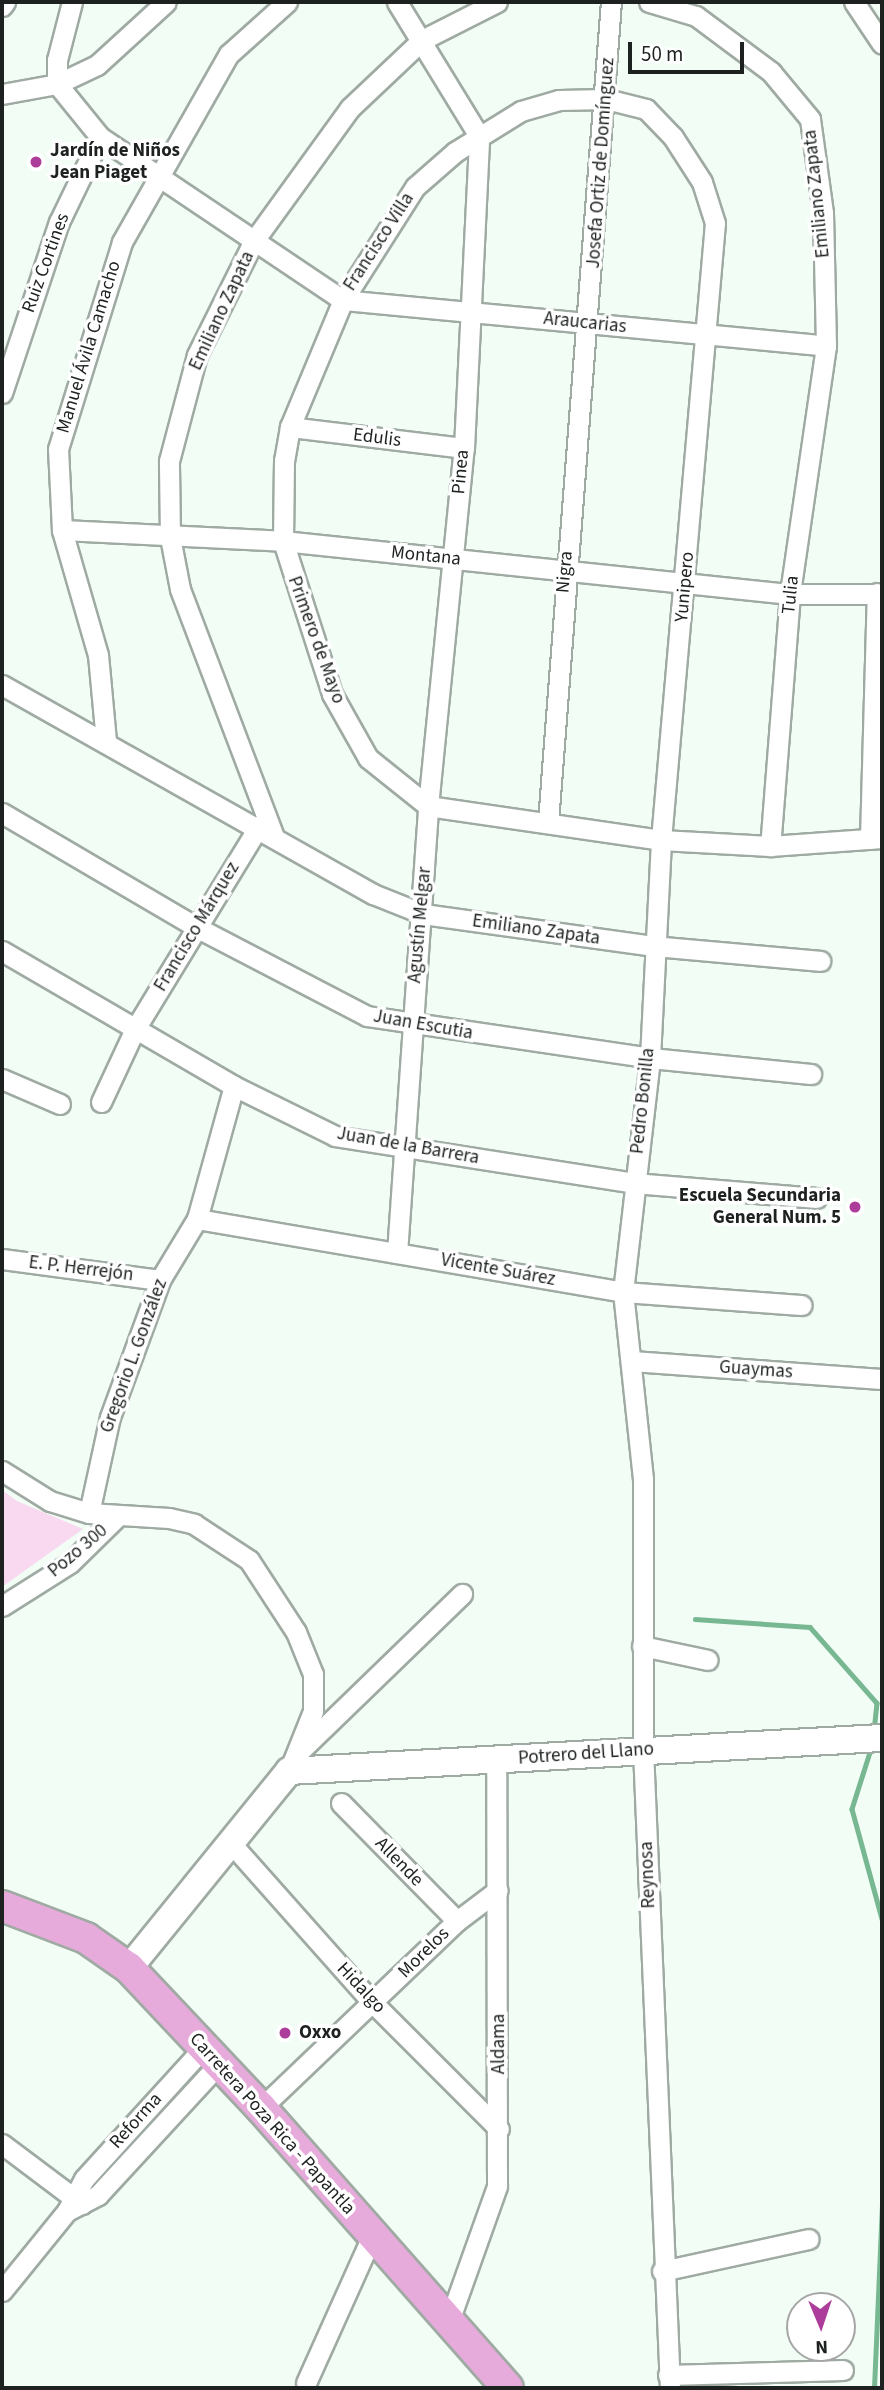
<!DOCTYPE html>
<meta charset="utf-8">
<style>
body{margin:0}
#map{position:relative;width:884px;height:2390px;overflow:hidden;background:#f2fdf6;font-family:"Source Sans 3",sans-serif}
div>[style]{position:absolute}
.green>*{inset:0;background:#f9d9f0}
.stream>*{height:4.5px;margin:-2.25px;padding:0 2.25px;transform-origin:2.25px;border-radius:2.25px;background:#77b792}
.roads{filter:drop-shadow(2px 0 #9faaa3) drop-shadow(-2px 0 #9faaa3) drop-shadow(0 2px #9faaa3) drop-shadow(0 -2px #9faaa3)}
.street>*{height:19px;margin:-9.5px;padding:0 9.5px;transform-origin:9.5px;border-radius:9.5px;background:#fff}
.secondary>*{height:26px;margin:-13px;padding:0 13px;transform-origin:13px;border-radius:13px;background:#fff}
.primary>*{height:30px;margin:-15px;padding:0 15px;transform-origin:15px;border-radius:15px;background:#e6abda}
.dots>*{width:19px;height:19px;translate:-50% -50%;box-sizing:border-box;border:4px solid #fff;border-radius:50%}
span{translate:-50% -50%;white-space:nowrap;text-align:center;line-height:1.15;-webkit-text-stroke:7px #fff;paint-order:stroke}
.poi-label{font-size:19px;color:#1d211f;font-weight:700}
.left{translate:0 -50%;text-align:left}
.right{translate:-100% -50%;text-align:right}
.street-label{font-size:19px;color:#1d211f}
.frame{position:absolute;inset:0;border:4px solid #1d211f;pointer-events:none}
.north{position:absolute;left:786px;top:2292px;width:70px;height:70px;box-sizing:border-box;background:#fff;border:2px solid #a5a6a5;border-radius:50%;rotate:178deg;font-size:19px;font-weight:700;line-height:28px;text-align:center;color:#1d211f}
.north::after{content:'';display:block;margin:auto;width:24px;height:32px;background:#ad3d9a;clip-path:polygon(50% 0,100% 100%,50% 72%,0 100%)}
.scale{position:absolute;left:628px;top:42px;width:116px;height:32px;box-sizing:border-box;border:4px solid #1d211f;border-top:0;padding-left:9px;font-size:21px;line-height:24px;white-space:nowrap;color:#1d211f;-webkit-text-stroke:5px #fff;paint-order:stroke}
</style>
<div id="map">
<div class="green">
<div style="clip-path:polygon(2px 1490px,17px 1501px,83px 1529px,2px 1587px)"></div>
</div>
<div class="stream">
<div style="left:695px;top:1619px;width:115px;rotate:4deg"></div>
<div style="left:810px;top:1627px;width:101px;rotate:48.6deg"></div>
<div style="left:877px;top:1703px;width:28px;rotate:96deg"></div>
<div style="left:872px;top:1746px;width:66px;rotate:107.6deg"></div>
<div style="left:852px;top:1809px;width:114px;rotate:74.7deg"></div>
<div style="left:874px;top:2388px;width:184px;rotate:-87.5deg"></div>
</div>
<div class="roads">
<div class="street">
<div style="left:72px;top:2px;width:60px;rotate:104.5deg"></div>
<div style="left:57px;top:60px;width:24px;rotate:90deg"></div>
<div style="left:57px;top:84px;width:68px;rotate:50.9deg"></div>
<div style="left:100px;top:137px;width:293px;rotate:33.9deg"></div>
<div style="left:343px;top:300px;width:485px;rotate:5.4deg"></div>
<div style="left:649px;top:2px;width:49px;rotate:16.6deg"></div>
<div style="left:696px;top:16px;width:94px;rotate:36.7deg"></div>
<div style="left:771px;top:72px;width:61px;rotate:50.3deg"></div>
<div style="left:810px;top:119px;width:95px;rotate:82.1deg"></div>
<div style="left:823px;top:213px;width:133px;rotate:88.7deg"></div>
<div style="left:826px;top:346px;width:251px;rotate:98.3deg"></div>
<div style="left:790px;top:594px;width:253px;rotate:94.5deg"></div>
<div style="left:854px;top:2px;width:50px;rotate:56.3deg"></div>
<div style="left:2px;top:6px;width:5px;rotate:-53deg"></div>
<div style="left:2px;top:94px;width:56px;rotate:-10.3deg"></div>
<div style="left:57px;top:84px;width:44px;rotate:-25.4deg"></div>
<div style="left:97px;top:65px;width:93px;rotate:-42.4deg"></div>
<div style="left:2px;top:393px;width:180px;rotate:-71.6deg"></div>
<div style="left:59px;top:222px;width:94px;rotate:-64.2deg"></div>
<div style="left:290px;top:427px;width:175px;rotate:6.9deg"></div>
<div style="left:62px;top:530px;width:221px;rotate:2.8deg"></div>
<div style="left:283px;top:541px;width:510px;rotate:5.97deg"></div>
<div style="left:790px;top:594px;width:92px"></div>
<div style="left:2px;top:685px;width:426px;rotate:29.4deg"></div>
<div style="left:373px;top:894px;width:54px;rotate:21.8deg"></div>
<div style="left:423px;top:914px;width:232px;rotate:7.9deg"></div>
<div style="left:653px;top:946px;width:168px;rotate:5.1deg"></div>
<div style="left:106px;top:741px;width:86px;rotate:-95.3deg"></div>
<div style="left:98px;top:655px;width:130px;rotate:-106.1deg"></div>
<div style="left:62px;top:530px;width:81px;rotate:-92.8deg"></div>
<div style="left:58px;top:449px;width:217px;rotate:-72.8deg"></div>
<div style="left:122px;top:242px;width:216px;rotate:-60.4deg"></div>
<div style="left:229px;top:54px;width:78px;rotate:-41.9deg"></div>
<div style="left:2px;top:813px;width:225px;rotate:30.4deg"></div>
<div style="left:196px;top:927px;width:193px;rotate:27.5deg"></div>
<div style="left:367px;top:1016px;width:286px;rotate:8.4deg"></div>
<div style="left:650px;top:1058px;width:162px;rotate:5.7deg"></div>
<div style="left:548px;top:822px;width:822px;rotate:-85.61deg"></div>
<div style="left:273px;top:834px;width:262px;rotate:-110.8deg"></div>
<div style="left:180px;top:589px;width:53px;rotate:-100.9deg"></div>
<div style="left:170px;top:537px;width:76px;rotate:-90.8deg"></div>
<div style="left:169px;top:461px;width:110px;rotate:-75.2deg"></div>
<div style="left:197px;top:355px;width:126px;rotate:-63.6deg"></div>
<div style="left:253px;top:242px;width:165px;rotate:-54.1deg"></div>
<div style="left:350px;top:108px;width:99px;rotate:-43.4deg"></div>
<div style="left:422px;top:40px;width:84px;rotate:-26.9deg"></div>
<div style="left:870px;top:839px;width:246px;rotate:-88.4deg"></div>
<div style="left:2px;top:951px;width:268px;rotate:30.2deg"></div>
<div style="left:234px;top:1086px;width:113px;rotate:26.3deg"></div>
<div style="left:335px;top:1136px;width:303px;rotate:8.9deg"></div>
<div style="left:634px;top:1183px;width:183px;rotate:4.7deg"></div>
<div style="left:2px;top:1079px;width:63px;rotate:23.3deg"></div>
<div style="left:101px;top:1102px;width:81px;rotate:-65deg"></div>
<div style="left:135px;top:1029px;width:238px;rotate:-58.6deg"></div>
<div style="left:197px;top:1219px;width:432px;rotate:9.7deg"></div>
<div style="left:623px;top:1292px;width:179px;rotate:4.2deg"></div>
<div style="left:397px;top:1253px;width:448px;rotate:-86deg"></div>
<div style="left:428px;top:806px;width:360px;rotate:-84.3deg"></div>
<div style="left:464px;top:448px;width:312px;rotate:-87.2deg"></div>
<div style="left:479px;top:136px;width:157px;rotate:-121.5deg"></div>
<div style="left:2px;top:1259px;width:159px;rotate:7.6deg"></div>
<div style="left:631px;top:1361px;width:252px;rotate:4.1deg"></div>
<div style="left:2px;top:1471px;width:57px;rotate:32deg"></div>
<div style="left:50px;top:1501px;width:41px;rotate:17.1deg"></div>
<div style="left:89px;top:1513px;width:80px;rotate:3.6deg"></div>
<div style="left:169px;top:1518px;width:26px;rotate:13deg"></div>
<div style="left:194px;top:1524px;width:66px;rotate:33.2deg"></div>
<div style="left:249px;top:1560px;width:86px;rotate:56.9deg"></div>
<div style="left:296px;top:1632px;width:45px;rotate:68deg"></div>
<div style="left:313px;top:1674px;width:37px;rotate:90deg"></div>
<div style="left:313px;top:1711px;width:65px;rotate:111.8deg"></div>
<div style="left:89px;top:1513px;width:98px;rotate:-77.7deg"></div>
<div style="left:110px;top:1417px;width:146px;rotate:-69.9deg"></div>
<div style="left:160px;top:1280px;width:71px;rotate:-58.8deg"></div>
<div style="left:197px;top:1219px;width:138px;rotate:-74.5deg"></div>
<div style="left:2px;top:1606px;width:80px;rotate:-32.3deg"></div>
<div style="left:70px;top:1563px;width:66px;rotate:-44.4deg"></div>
<div style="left:642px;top:1646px;width:67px;rotate:12deg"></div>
<div style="left:302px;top:1749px;width:223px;rotate:-44.1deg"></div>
<div style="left:341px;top:1803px;width:165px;rotate:45.5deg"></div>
<div style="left:229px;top:1841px;width:217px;rotate:48.4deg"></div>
<div style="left:373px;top:2003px;width:178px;rotate:45deg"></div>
<div style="left:261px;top:2108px;width:271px;rotate:-43.7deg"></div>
<div style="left:457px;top:1921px;width:51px;rotate:-37.1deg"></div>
<div style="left:2px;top:2144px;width:100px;rotate:36.9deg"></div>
<div style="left:67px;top:2211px;width:35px;rotate:-27deg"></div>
<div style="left:98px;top:2195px;width:177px;rotate:-47.3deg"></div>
<div style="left:662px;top:2271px;width:150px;rotate:-12.3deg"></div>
<div style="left:2px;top:2291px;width:103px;rotate:-50.9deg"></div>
<div style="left:67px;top:2211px;width:36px;rotate:-62deg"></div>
<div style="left:84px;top:2179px;width:177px;rotate:-47.7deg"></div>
<div style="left:449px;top:2321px;width:143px;rotate:-70.4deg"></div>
<div style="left:497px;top:2186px;width:427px;rotate:-90.1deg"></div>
<div style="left:668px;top:2375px;width:175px;rotate:-1.6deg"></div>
<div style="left:306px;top:2383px;width:161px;rotate:-65.8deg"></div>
<div style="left:670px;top:2388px;width:640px;rotate:-92.42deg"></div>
<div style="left:643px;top:1749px;width:270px;rotate:-90deg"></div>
<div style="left:643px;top:1479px;width:188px;rotate:-96.1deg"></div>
<div style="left:623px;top:1292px;width:236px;rotate:-83.4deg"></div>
<div style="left:650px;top:1058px;width:218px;rotate:-87.1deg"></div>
<div style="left:661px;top:840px;width:619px;rotate:-85deg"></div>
<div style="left:715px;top:223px;width:43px;rotate:-107.6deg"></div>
<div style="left:702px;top:182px;width:54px;rotate:-122.8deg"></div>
<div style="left:673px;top:137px;width:39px;rotate:-134deg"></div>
<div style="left:646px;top:109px;width:41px;rotate:-166deg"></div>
<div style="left:606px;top:99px;width:47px;rotate:178.8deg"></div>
<div style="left:559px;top:100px;width:40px;rotate:164deg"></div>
<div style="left:521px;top:111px;width:78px;rotate:148.2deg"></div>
<div style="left:455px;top:152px;width:53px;rotate:138.8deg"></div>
<div style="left:415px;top:187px;width:134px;rotate:122.5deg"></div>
<div style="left:343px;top:300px;width:138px;rotate:112.7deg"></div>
<div style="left:290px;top:427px;width:34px;rotate:100deg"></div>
<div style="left:284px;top:460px;width:81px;rotate:90.7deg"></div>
<div style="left:283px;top:541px;width:161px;rotate:72.2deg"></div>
<div style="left:332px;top:694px;width:73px;rotate:60.6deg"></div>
<div style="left:368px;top:758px;width:77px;rotate:38.7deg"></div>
<div style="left:428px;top:806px;width:235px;rotate:8.3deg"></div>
<div style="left:661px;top:840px;width:109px;rotate:3.2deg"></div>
<div style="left:770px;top:846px;width:112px;rotate:-4.1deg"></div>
</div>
<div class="secondary">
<div style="left:129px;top:1968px;width:254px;rotate:-50.9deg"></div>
<div style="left:289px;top:1771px;width:594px;rotate:-3.19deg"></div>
</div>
<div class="primary">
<div style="left:2px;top:1906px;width:90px;rotate:20.9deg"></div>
<div style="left:86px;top:1938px;width:52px;rotate:34.9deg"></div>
<div style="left:129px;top:1968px;width:192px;rotate:46.7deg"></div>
<div style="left:261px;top:2108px;width:373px;rotate:48.6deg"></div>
</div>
</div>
<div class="dots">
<div style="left:36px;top:162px;background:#ad3d9a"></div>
<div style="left:855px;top:1207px;background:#ad3d9a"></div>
<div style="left:285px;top:2033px;background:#ad3d9a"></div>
</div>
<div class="poi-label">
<span class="left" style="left:50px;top:162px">Jardín de Niños<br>Jean Piaget</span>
<span class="right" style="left:841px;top:1207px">Escuela Secundaria<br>General Num. 5</span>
<span class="left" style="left:299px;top:2033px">Oxxo</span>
</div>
<div class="street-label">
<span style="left:601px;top:163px;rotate:-86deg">Josefa Ortiz de Domínguez</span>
<span style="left:817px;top:194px;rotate:-96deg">Emiliano Zapata</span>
<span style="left:379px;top:242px;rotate:-57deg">Francisco Villa</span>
<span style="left:46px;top:263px;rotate:-70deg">Ruiz Cortines</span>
<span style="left:222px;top:311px;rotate:-65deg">Emiliano Zapata</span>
<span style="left:585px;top:323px;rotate:6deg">Araucarias</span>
<span style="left:89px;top:347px;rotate:-73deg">Manuel Ávila Camacho</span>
<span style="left:377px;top:438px;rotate:7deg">Edulis</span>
<span style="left:461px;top:472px;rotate:-85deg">Pinea</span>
<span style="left:426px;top:556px;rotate:6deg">Montana</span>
<span style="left:565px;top:572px;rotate:-85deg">Nigra</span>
<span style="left:685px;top:587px;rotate:-85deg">Yunipero</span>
<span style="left:791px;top:595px;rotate:-84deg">Tulia</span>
<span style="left:316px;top:640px;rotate:70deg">Primero de Mayo</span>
<span style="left:420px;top:925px;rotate:-85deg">Agustín Melgar</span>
<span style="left:197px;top:927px;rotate:-59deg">Francisco Márquez</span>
<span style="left:536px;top:930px;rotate:8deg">Emiliano Zapata</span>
<span style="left:423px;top:1025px;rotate:10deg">Juan Escutia</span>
<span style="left:643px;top:1101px;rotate:-84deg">Pedro Bonilla</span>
<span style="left:408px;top:1146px;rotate:10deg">Juan de la Barrera</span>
<span style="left:81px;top:1269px;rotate:7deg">E. P. Herrejón</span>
<span style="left:498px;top:1270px;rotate:10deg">Vicente Suárez</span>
<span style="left:134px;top:1356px;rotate:-70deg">Gregorio L. González</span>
<span style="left:756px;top:1370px;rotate:4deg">Guaymas</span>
<span style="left:78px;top:1551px;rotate:-40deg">Pozo 300</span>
<span style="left:586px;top:1754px;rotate:-4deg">Potrero del Llano</span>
<span style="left:399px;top:1862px;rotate:46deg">Allende</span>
<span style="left:648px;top:1875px;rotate:-92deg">Reynosa</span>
<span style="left:424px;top:1953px;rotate:-45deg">Morelos</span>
<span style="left:361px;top:1988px;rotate:47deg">Hidalgo</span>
<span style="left:499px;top:2044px;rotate:-90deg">Aldama</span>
<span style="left:136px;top:2121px;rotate:-48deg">Reforma</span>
<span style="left:272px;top:2124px;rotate:48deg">Carretera Poza Rica - Papantla</span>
</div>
<div class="frame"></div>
<div class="north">N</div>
<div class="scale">50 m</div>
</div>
